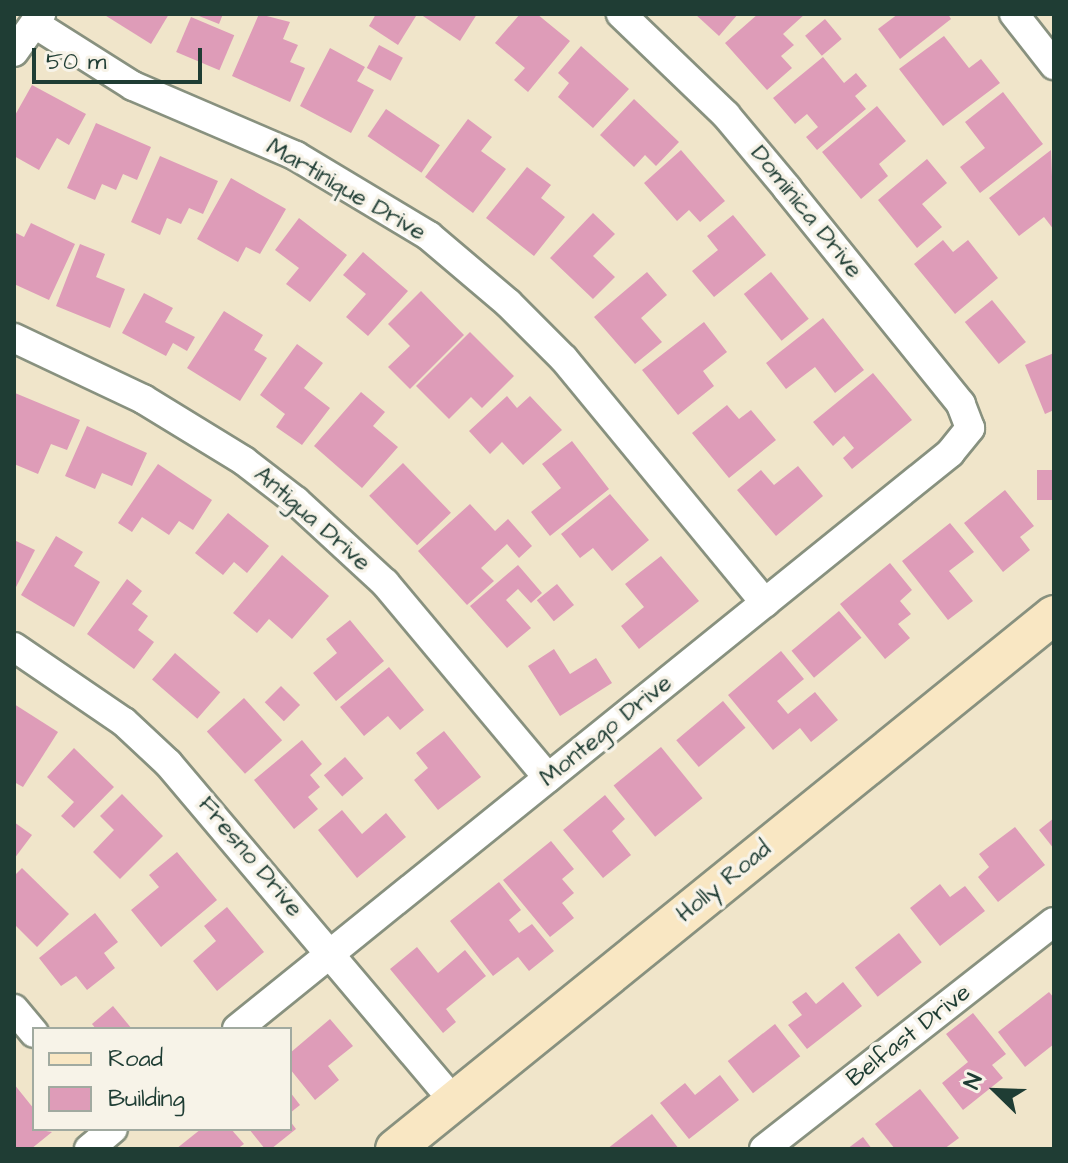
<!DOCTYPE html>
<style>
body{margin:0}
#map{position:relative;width:1068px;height:1163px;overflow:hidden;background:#f0e5ca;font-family:"Architects Daughter",sans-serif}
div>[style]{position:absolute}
.building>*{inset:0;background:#de9cb8;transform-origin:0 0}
.roads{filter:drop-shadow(2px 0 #88917f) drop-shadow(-2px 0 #88917f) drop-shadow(0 2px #88917f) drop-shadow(0 -2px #88917f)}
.minor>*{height:28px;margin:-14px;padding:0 14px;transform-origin:14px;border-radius:14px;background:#fff}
.secondary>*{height:38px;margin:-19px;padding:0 19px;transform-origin:19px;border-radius:19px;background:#f9e7c3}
span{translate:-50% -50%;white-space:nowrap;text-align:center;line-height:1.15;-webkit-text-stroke:7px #f7f3e8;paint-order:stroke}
.street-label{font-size:24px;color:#1f3d34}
.frame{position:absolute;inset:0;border:16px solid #1f3d34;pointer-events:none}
.legend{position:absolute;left:32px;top:1027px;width:260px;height:104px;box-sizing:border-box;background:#f7f3e8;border:2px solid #a1aaa0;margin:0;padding:10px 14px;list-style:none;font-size:24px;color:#1f3d34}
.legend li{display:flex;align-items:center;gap:16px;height:40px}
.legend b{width:40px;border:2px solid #a1aaa0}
.north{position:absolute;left:956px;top:1051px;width:80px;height:80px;-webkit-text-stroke:6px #f7f3e8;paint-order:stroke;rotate:293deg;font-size:22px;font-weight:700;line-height:32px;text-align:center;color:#1f3d34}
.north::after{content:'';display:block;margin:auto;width:28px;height:36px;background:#1f3d34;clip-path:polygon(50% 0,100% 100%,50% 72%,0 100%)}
.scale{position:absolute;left:32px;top:48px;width:170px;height:36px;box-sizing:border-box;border:4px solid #1f3d34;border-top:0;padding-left:10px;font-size:24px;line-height:28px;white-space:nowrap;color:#1f3d34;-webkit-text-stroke:6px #f7f3e8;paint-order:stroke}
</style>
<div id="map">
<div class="building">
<div style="clip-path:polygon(103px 14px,169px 14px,151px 44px)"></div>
<div style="clip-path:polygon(194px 14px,223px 14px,219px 24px)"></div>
<div style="clip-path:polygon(259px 14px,290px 22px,283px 39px,298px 45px,290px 62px,305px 68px,290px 102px,232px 76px)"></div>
<div style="clip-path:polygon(376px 14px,413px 14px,416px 16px,398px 45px,369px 26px)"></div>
<div style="clip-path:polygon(420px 14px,477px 14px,460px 41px)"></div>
<div style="clip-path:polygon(520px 14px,537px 14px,570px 41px,528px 92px,514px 80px,525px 68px,495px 43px)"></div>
<div style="clip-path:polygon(695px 14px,738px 14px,719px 36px)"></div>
<div style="clip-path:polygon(758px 14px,805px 14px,783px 34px,794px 45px,781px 56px,792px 68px,767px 90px,725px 43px)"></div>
<div style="clip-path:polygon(898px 14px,948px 14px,951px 19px,900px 59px,878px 29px)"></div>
<div style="left:191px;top:17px;width:47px;height:38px;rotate:23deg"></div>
<div style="left:825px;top:19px;width:26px;height:26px;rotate:50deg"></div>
<div style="clip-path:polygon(944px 36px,969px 68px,981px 59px,1000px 83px,943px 126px,899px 69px)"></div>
<div style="left:379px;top:45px;width:27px;height:26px;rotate:28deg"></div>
<div style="clip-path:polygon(581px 46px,629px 89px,593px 128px,558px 97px,569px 83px,558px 73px)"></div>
<div style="clip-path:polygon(330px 48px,365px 67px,357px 81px,374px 90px,351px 133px,300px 106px)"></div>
<div style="clip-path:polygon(823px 57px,844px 83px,856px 73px,867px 86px,855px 96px,866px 109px,817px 150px,806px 137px,818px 127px,807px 114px,795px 124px,773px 98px)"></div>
<div style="clip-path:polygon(32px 85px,86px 114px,69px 145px,57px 138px,39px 170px,14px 156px,14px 117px)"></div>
<div style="clip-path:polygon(1003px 92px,1043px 144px,980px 193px,960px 167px,985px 148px,965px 122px)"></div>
<div style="clip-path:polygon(634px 99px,679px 142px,656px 166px,645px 155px,634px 167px,600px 135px)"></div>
<div style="clip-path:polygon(877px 106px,906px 141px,879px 164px,888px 176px,861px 199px,822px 152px)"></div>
<div style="left:386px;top:109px;width:65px;height:33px;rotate:34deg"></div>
<div style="clip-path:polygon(468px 119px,492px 137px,481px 151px,506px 169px,473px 213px,425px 177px)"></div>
<div style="clip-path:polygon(96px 123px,151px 147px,137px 180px,123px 174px,116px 190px,102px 184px,95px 200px,67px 188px)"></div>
<div style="clip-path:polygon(681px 150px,725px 201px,700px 222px,689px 210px,677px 221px,644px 183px)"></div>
<div style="clip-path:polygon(1051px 150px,1054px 230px,1044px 217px,1019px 236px,989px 198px)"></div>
<div style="clip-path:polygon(160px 156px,218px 181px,203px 214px,189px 208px,181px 224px,167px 218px,160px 235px,131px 222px)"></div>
<div style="clip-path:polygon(927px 159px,947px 183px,922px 204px,942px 227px,917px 248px,878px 200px)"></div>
<div style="clip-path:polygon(527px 167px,551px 185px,541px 198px,565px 217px,534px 256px,486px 218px)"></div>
<div style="clip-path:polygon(231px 178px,286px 209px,260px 254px,246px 247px,238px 262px,197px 239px)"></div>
<div style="clip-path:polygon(593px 213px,615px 234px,593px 256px,615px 277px,593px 299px,550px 258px)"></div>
<div style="clip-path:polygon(733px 215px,766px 255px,714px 297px,692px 271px,718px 250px,707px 236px)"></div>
<div style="clip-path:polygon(299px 218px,347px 255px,310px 302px,286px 284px,299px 268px,275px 250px)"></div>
<div style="clip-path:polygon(31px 223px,75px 244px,49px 300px,14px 284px,14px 232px,24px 237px)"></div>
<div style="clip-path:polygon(943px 240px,953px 252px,968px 240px,998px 278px,955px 314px,914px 264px)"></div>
<div style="clip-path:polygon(80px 244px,105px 254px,96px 277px,125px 289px,110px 328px,56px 306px)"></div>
<div style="clip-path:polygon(363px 252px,408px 291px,368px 336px,346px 317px,366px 294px,343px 275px)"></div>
<div style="clip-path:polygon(647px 272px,667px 295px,641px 318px,662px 342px,635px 364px,594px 317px)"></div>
<div style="left:771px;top:272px;width:60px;height:35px;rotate:51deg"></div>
<div style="clip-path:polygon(421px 291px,464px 335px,410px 389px,388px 367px,410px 346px,388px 324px)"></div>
<div style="clip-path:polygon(144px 293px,173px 308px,165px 322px,195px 337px,187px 351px,173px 343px,166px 356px,122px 333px)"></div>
<div style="left:992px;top:300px;width:54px;height:35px;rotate:51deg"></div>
<div style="clip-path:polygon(224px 311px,263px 335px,254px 350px,267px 358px,240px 401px,187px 368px)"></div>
<div style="clip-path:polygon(823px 318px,864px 370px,835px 393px,815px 367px,786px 389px,766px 363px)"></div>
<div style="clip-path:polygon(704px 322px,727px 352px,703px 371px,714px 386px,678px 415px,642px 370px)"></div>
<div style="clip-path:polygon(470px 332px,514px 376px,482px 408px,471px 397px,449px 419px,416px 386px)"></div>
<div style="clip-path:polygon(297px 344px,323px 363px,304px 388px,330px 408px,302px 445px,276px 427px,285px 414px,260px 395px)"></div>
<div style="clip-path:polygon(1054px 353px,1054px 410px,1045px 414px,1025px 365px)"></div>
<div style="clip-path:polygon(873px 373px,912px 420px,852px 469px,843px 458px,854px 448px,844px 436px,833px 446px,813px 422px)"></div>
<div style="clip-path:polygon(361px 392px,385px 412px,373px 426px,398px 447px,362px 488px,314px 446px)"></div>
<div style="clip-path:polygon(15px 393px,80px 420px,67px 450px,51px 444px,38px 474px,14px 464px)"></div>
<div style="clip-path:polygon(507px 396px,517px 408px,530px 396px,562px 430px,523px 465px,502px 442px,490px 454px,469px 431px)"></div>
<div style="clip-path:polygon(727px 405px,739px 419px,751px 410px,776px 440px,729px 478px,692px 433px)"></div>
<div style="clip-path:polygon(87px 426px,147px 453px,132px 486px,102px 473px,95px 489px,65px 476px)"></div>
<div style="clip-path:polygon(572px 441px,609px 489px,550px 536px,531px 512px,561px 488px,542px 464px)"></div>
<div style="left:403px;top:463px;width:69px;height:47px;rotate:46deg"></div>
<div style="clip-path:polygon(158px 464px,212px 500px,193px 530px,179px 521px,169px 535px,142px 517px,132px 532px,118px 523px)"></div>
<div style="clip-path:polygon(798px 466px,823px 496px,776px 536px,737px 490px,761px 470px,774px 485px)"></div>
<div style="left:1037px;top:470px;width:17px;height:30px"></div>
<div style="clip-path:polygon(1005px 490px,1034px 526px,1020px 537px,1030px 550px,1003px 572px,964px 523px)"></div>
<div style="clip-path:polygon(610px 494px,649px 540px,612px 571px,593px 548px,580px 558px,561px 534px)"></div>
<div style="clip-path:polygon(470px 504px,495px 531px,508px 519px,532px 546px,519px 558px,507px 544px,481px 568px,494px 581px,467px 605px,418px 551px)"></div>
<div style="clip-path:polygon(228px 513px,269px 546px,247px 573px,234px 562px,223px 575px,195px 553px)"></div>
<div style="clip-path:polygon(950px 523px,974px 552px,949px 571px,973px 601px,948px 620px,902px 561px)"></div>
<div style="clip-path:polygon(56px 536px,83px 552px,74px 566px,100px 582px,74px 627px,21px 595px)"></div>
<div style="clip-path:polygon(14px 540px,35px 550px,14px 591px)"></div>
<div style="clip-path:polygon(282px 555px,329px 596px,292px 639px,269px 619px,257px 633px,233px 613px)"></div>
<div style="clip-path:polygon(661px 556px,699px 601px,639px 649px,621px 626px,644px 607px,625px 584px)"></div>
<div style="clip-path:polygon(890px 563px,912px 590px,900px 601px,911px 614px,898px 624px,910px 638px,885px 659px,840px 604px)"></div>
<div style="clip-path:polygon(518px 565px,542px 593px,531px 603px,518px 589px,506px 600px,531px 628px,507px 648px,470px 606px)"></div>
<div style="clip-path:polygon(127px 579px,142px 591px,132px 604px,148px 616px,138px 630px,154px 642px,134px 669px,87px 634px)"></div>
<div style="left:557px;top:584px;width:27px;height:26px;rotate:51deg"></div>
<div style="left:839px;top:611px;width:35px;height:62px;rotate:50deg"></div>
<div style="clip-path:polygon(350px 620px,384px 661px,336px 701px,313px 673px,337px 653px,326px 639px)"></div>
<div style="clip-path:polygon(554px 649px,570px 674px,596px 658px,612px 683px,560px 716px,528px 666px)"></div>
<div style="clip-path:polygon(781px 651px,804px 679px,777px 701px,788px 714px,815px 692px,838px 720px,811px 742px,800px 728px,773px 750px,728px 695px)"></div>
<div style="left:175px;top:653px;width:60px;height:35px;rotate:41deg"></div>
<div style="clip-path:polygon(389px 667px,424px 710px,400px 730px,388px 716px,364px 736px,340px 707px)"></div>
<div style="left:281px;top:686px;width:27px;height:23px;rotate:45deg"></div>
<div style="left:244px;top:698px;width:57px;height:50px;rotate:48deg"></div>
<div style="left:723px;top:701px;width:35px;height:61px;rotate:50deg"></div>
<div style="clip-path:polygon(14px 704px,58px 732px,23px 787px,14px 782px)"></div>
<div style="clip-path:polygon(444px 731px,481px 777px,438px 810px,414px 780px,428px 768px,416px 753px)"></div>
<div style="clip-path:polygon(302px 740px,322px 764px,310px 775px,320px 787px,308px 797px,318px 809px,294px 829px,254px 780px)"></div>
<div style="left:661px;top:747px;width:66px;height:61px;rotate:51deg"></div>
<div style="clip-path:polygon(74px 748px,114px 787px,74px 828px,61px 816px,74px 802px,47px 777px)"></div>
<div style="left:345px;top:757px;width:28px;height:28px;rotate:49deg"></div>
<div style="clip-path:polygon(122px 794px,163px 836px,120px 879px,93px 852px,114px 830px,100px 816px)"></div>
<div style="clip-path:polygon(605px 795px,625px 819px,612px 831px,631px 855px,603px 878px,563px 830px)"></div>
<div style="clip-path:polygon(342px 810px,362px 834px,386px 813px,406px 837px,357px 878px,318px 830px)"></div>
<div style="clip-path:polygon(1054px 818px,1054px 849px,1039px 830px)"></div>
<div style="clip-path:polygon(14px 822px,32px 835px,14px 859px)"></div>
<div style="clip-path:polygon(1015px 827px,1045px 865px,998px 902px,978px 877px,989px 867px,979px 854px)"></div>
<div style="clip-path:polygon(551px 841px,574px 869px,562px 879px,574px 893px,562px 903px,574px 918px,550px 937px,503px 880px)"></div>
<div style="clip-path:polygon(177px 852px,217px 900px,161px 947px,131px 910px,159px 887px,149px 875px)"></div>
<div style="clip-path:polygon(22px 868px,69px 914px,37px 947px,14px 924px,14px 876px)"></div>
<div style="clip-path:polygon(499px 882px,521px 910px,509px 920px,519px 933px,532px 924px,554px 951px,529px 971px,518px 957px,493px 976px,450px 921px)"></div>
<div style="clip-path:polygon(940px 884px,950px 897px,965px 886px,985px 911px,940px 946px,910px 908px)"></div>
<div style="clip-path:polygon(227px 907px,264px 952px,217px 991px,193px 961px,216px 941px,204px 926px)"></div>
<div style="clip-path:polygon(95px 913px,118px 942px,104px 953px,115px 968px,87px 990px,76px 976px,61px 986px,39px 958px)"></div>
<div style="left:899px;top:933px;width:37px;height:56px;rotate:52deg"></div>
<div style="clip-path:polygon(417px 947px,438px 973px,465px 950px,486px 976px,446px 1009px,456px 1022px,443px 1033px,390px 969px)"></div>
<div style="clip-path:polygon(843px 982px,862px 1006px,807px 1049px,788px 1025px,802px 1015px,792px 1002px,806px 992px,816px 1004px)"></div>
<div style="clip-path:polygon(1049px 992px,1054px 998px,1054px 1044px,1025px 1067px,998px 1032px)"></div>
<div style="clip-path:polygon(113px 1006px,132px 1029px,96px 1029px,92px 1024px)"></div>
<div style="clip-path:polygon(973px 1013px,1006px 1054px,992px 1065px,1003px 1078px,963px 1110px,942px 1083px,968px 1062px,946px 1034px)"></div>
<div style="clip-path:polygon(330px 1019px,353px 1046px,328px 1066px,339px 1080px,315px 1100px,290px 1069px,290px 1053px)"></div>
<div style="left:775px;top:1024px;width:41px;height:60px;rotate:52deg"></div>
<div style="clip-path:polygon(720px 1075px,739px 1100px,689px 1139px,660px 1103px,685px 1083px,695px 1095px)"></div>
<div style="clip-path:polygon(14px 1084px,34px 1109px,34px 1129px,52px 1132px,31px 1149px,14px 1149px)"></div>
<div style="clip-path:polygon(920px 1089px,959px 1138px,944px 1149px,895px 1149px,875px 1124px)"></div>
<div style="clip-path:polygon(290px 1092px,300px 1105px,290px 1113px)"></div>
<div style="clip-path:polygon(652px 1114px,679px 1149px,607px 1149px)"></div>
<div style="clip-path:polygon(290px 1121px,296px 1129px,271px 1149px,265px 1149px,249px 1129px,290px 1129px)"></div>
<div style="clip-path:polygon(201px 1129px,231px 1129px,244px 1144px,237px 1149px,176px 1149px)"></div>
<div style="clip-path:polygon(863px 1137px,872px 1149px,847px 1149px)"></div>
</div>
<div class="roads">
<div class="minor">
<div style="left:1014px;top:14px;width:65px;rotate:51.9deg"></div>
<div style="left:35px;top:24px;width:116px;rotate:32.3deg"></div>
<div style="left:133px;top:86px;width:177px;rotate:23.2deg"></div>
<div style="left:296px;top:156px;width:155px;rotate:31deg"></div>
<div style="left:429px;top:236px;width:104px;rotate:40.3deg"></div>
<div style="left:508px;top:303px;width:79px;rotate:45deg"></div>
<div style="left:564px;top:359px;width:316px;rotate:50.5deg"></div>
<div style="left:14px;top:52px;width:47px;rotate:-54.6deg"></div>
<div style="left:14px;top:338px;width:143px;rotate:25.3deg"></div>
<div style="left:143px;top:399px;width:119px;rotate:31.5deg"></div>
<div style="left:244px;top:461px;width:66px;rotate:37.6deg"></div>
<div style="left:296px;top:501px;width:121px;rotate:42.7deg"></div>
<div style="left:385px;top:583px;width:254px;rotate:50.1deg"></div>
<div style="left:14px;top:647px;width:133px;rotate:34.3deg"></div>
<div style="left:124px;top:722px;width:60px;rotate:43deg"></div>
<div style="left:168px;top:763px;width:443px;rotate:49.8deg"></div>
<div style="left:14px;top:1009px;width:31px;rotate:50deg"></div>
<div style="left:237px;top:1029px;width:917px;rotate:-38.93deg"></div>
<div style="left:950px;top:453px;width:32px;rotate:-51deg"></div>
<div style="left:970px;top:428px;width:26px;rotate:-111deg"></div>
<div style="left:961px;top:404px;width:277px;rotate:-128.9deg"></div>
<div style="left:787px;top:188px;width:95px;rotate:-129.9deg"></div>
<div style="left:726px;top:115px;width:146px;rotate:-136.1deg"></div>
<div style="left:89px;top:1149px;width:31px;rotate:-40deg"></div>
<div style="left:764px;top:1149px;width:368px;rotate:-38.1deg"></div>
</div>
<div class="secondary">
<div style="left:395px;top:1149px;width:848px;rotate:-39.02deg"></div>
</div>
</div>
<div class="street-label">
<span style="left:346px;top:190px;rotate:30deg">Martinique Drive</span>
<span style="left:806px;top:212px;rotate:51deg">Dominica Drive</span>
<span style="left:312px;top:519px;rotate:41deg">Antigua Drive</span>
<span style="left:606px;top:731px;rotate:-39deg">Montego Drive</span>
<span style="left:250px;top:857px;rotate:50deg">Fresno Drive</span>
<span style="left:724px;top:882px;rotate:-39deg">Holly Road</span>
<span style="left:909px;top:1036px;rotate:-38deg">Belfast Drive</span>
</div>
<div class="frame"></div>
<ul class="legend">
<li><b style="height:10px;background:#f9e7c3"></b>Road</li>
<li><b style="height:22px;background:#de9cb8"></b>Building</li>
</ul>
<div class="north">N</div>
<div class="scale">50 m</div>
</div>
